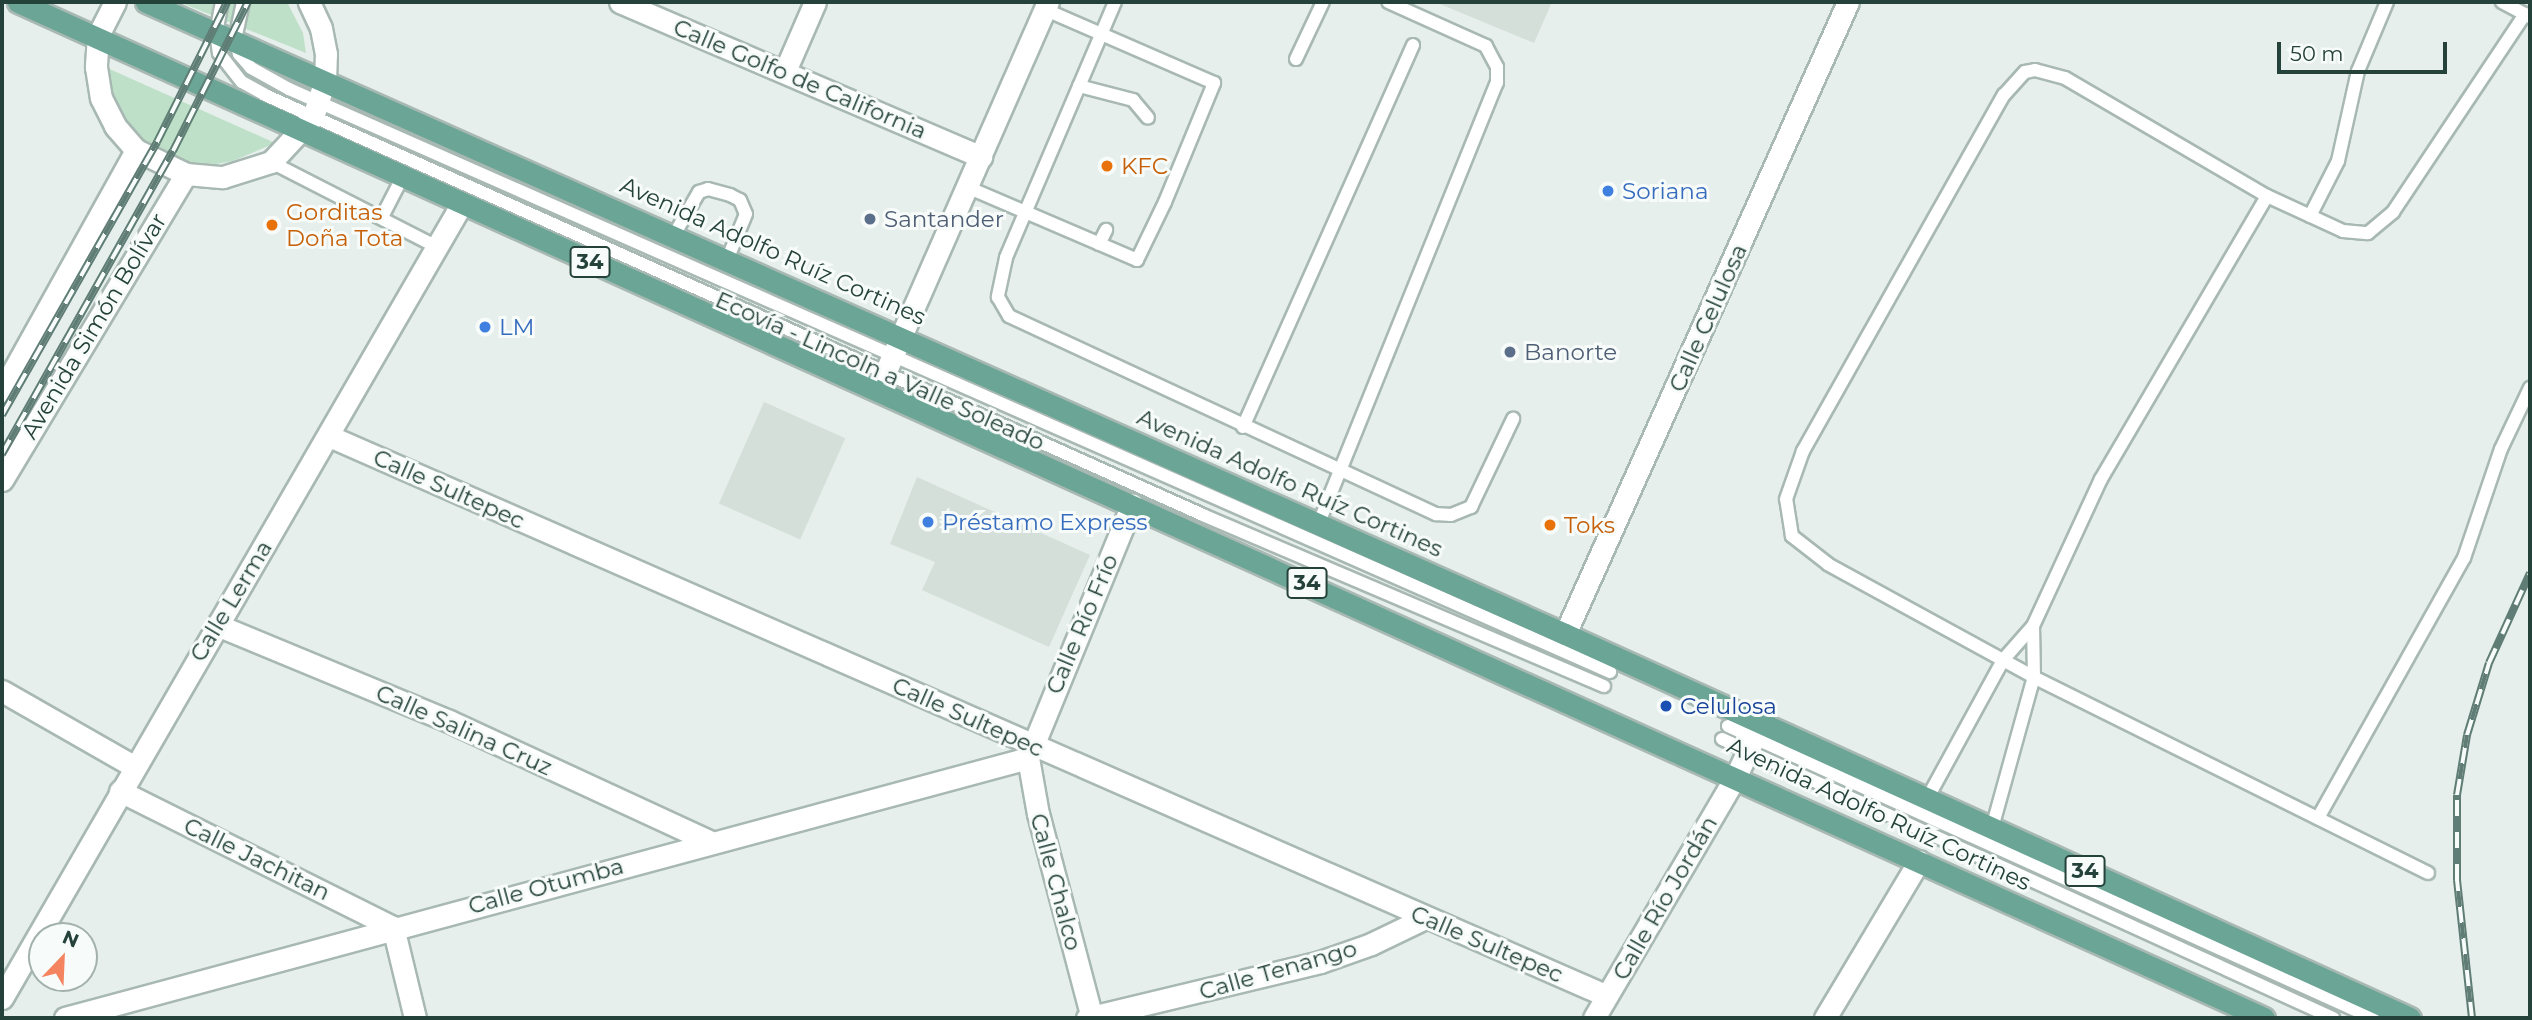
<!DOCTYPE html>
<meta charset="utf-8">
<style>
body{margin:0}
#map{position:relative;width:2532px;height:1020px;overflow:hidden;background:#e6efeb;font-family:Montserrat,sans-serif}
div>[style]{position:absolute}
.built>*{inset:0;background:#d4dfda;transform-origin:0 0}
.green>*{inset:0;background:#bfe0c8}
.roads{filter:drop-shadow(2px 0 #a8b8b2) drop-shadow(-2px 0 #a8b8b2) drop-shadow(0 2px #a8b8b2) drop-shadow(0 -2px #a8b8b2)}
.lane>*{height:12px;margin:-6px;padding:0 6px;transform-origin:6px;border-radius:6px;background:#fff}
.street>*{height:21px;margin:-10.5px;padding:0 10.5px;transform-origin:10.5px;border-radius:10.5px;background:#fff}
.secondary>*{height:21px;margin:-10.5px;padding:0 10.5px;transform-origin:10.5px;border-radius:10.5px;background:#fff}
.primary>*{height:21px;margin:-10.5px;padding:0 10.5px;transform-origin:10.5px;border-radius:10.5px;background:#6aa596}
.rail>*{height:8px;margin-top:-4px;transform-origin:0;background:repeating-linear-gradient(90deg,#f7fbf9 0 16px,#5f7d75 0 32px);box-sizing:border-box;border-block:2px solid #5f7d75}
.dots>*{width:19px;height:19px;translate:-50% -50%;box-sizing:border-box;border:4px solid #f7fbf9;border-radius:50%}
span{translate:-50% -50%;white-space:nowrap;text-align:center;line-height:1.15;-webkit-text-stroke:6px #f7fbf9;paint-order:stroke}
.shield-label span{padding:2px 5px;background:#f7fbf9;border:2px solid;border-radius:5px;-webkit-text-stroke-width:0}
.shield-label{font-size:21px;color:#24423a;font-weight:700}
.street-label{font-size:23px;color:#24423a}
.food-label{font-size:23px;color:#c56008}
.left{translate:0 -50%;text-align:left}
.shop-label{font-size:23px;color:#366cbe}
.service-label{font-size:23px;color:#4e5e75}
.transit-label{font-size:23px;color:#164399}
.frame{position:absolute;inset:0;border:4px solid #24423a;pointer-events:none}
.north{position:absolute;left:28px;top:922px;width:70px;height:70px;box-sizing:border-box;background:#f7fbf9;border:2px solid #a3b1ad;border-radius:50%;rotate:23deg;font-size:19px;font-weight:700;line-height:28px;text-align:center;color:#24423a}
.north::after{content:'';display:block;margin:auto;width:24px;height:32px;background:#f4845f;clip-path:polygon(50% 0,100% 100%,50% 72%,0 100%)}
.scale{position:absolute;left:2277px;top:42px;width:170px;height:32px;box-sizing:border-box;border:4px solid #24423a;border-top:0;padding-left:9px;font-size:21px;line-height:24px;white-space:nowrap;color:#24423a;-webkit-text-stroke:5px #f7fbf9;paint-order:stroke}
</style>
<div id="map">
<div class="built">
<div style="clip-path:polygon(1435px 2px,1552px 2px,1534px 43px)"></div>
<div style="left:764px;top:402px;width:89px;height:111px;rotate:24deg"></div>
<div style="clip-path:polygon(917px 477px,1090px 555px,1049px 647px,922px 590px,935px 562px,890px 544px)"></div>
</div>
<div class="green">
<div style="clip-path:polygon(179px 2px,287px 2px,303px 33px,306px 53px)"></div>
<div style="clip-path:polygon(105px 67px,275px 143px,233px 161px,210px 165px,187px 163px,157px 150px,131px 133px,115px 112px)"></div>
</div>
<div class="roads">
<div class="lane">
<div style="left:222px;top:2px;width:31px;rotate:101deg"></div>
<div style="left:216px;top:32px;width:21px;rotate:82deg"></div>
<div style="left:219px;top:53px;width:37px;rotate:52deg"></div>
<div style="left:242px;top:82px;width:26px;rotate:29deg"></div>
<div style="left:265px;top:95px;width:1028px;rotate:24.12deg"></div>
<div style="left:1203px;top:515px;width:436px;rotate:23.1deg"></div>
<div style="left:243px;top:2px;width:39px;rotate:102deg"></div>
<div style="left:235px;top:40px;width:15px;rotate:74deg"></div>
<div style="left:239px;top:54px;width:18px;rotate:49deg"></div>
<div style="left:251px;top:68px;width:43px;rotate:28.9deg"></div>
<div style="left:289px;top:89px;width:1444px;rotate:23.81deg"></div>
<div style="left:1115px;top:2px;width:278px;rotate:113.1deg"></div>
<div style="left:1006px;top:258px;width:40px;rotate:102deg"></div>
<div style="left:998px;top:297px;width:22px;rotate:60deg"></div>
<div style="left:1009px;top:316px;width:471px;rotate:24.9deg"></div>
<div style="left:1436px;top:514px;width:15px;rotate:4deg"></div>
<div style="left:1451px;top:515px;width:22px;rotate:-22deg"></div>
<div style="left:1471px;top:507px;width:98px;rotate:-64.5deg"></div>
<div style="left:2502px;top:2px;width:32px;rotate:28deg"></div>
<div style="left:1296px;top:59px;width:63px;rotate:-64.7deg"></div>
<div style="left:1079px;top:86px;width:56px;rotate:14.5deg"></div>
<div style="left:1133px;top:100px;width:23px;rotate:50deg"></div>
<div style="left:271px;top:162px;width:184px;rotate:27.1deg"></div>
<div style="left:967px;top:187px;width:185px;rotate:23.2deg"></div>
<div style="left:1137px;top:260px;width:64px;rotate:-64.2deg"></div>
<div style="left:1165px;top:202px;width:129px;rotate:-67.6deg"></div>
<div style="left:1214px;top:83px;width:185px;rotate:-156.5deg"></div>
<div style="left:2310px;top:216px;width:62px;rotate:-63deg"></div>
<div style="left:2338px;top:161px;width:92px;rotate:-77.5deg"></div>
<div style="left:2358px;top:71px;width:75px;rotate:-67.2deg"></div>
<div style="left:382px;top:217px;width:48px;rotate:-62.9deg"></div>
<div style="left:674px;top:235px;width:50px;rotate:-59.8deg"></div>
<div style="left:699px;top:192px;width:9px;rotate:-18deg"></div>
<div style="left:708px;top:189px;width:23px;rotate:15deg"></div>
<div style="left:730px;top:195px;width:11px;rotate:27deg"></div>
<div style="left:740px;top:200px;width:15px;rotate:67deg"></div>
<div style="left:746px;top:214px;width:50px;rotate:112.4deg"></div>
<div style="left:1099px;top:244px;width:16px;rotate:-63deg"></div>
<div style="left:1243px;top:427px;width:418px;rotate:-66deg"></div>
<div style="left:1318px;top:525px;width:477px;rotate:-68deg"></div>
<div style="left:1497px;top:83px;width:16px;rotate:-90deg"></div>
<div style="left:1497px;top:67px;width:24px;rotate:-118deg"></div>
<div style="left:1486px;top:46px;width:107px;rotate:-155.8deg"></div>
<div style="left:1728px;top:726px;width:708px;rotate:24.36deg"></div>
<div style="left:1722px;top:739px;width:672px;rotate:24.54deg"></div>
<div style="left:1927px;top:799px;width:158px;rotate:-61.3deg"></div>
<div style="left:2003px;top:660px;width:45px;rotate:-48.6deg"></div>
<div style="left:2033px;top:626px;width:162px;rotate:-65.2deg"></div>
<div style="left:2101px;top:479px;width:328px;rotate:-59.6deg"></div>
<div style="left:2318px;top:818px;width:298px;rotate:-60.7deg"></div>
<div style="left:2464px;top:558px;width:115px;rotate:-71.3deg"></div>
<div style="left:2501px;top:449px;width:68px;rotate:-64.6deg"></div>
<div style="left:1992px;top:828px;width:157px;rotate:-74.5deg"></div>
<div style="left:2034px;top:677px;width:51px;rotate:-91.1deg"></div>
<div style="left:2428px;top:873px;width:440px;rotate:-153.6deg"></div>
<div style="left:2034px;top:677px;width:235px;rotate:-151.3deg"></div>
<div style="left:1828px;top:564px;width:46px;rotate:-142.1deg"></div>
<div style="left:1792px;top:536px;width:37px;rotate:-99deg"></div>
<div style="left:1786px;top:499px;width:51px;rotate:-70.5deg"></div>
<div style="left:1803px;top:451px;width:409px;rotate:-60.6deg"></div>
<div style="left:2004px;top:95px;width:31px;rotate:-48deg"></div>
<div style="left:2025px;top:72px;width:10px;rotate:-11deg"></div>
<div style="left:2035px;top:70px;width:31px;rotate:15deg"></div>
<div style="left:2065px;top:78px;width:234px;rotate:30.3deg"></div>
<div style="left:2267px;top:196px;width:84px;rotate:24.7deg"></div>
<div style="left:2343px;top:231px;width:25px;rotate:5deg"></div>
<div style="left:2368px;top:233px;width:33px;rotate:-40deg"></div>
<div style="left:2393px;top:212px;width:238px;rotate:-56.3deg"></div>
</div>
<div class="street">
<div style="left:620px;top:2px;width:393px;rotate:23.2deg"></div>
<div style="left:785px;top:71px;width:75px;rotate:-66.5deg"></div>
<div style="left:329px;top:436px;width:1395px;rotate:23.66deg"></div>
<div style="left:217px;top:625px;width:251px;rotate:22.5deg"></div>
<div style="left:449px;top:721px;width:286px;rotate:24.8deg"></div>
<div style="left:1565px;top:634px;width:692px;rotate:-65.88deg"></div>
<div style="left:2px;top:691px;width:153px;rotate:29.7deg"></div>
<div style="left:120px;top:791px;width:305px;rotate:26.5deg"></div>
<div style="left:393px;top:927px;width:94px;rotate:76.4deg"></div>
<div style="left:2px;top:998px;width:916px;rotate:-59.94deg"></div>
<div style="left:65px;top:1018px;width:997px;rotate:-15.11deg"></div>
<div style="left:1087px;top:1018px;width:240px;rotate:-13.5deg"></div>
<div style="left:1320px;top:962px;width:54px;rotate:-19.4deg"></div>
<div style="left:1371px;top:944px;width:60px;rotate:-25.7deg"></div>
<div style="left:1092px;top:1018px;width:211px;rotate:-104.8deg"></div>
<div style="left:1038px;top:814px;width:57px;rotate:-100.1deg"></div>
<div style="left:1028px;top:758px;width:274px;rotate:-67.7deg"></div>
</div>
<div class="secondary">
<div style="left:115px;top:2px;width:38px;rotate:117deg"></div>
<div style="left:98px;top:36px;width:31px;rotate:94deg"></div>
<div style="left:96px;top:67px;width:31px;rotate:81deg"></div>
<div style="left:101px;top:98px;width:31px;rotate:63deg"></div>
<div style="left:115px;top:126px;width:32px;rotate:49deg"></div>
<div style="left:136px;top:150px;width:55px;rotate:25.6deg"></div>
<div style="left:186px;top:174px;width:37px;rotate:5deg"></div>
<div style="left:223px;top:177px;width:50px;rotate:-17.4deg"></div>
<div style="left:271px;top:162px;width:62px;rotate:-47deg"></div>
<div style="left:313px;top:117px;width:38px;rotate:-72deg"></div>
<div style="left:325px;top:81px;width:27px;rotate:-88deg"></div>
<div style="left:326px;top:54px;width:26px;rotate:-101deg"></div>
<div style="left:321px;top:28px;width:29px;rotate:-115deg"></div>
<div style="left:878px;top:389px;width:423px;rotate:-66.3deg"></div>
<div style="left:2px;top:391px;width:276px;rotate:-60.9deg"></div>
<div style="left:2px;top:480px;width:357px;rotate:-59deg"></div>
<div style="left:1594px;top:1018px;width:278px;rotate:-59.6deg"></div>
<div style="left:1735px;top:778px;width:61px;rotate:-64.7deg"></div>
<div style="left:1825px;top:1018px;width:183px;rotate:-59.1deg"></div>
</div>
<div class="primary">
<div style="left:18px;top:2px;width:2465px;rotate:24.34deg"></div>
<div style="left:146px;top:2px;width:1553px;rotate:24.01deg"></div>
<div style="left:1565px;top:634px;width:928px;rotate:24.44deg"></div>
</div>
</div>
<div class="rail">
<div style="left:2px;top:415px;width:314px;rotate:-60.4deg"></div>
<div style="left:157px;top:142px;width:157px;rotate:-63.4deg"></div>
<div style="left:2px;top:454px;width:348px;rotate:-60.6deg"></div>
<div style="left:173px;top:151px;width:167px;rotate:-63.3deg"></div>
<div style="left:2472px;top:1018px;width:139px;rotate:-96.2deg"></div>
<div style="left:2457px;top:880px;width:85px;rotate:-90deg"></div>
<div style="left:2457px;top:795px;width:61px;rotate:-80.5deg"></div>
<div style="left:2467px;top:735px;width:75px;rotate:-73deg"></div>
<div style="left:2489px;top:663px;width:99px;rotate:-65.5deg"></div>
</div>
<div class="dots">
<div style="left:1107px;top:166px;background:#e8710a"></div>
<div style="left:1608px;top:191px;background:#3f7fe0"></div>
<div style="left:870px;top:219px;background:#5c6f8a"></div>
<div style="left:272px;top:225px;background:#e8710a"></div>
<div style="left:485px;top:327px;background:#3f7fe0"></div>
<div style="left:1510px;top:352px;background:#5c6f8a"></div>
<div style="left:928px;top:522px;background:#3f7fe0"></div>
<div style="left:1550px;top:525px;background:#e8710a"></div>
<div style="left:1666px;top:706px;background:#1a4fb4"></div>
</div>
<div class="shield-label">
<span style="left:590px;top:262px">34</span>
<span style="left:1307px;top:583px">34</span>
<span style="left:2085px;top:871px">34</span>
</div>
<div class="street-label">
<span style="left:800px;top:79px;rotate:23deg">Calle Golfo de California</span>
<span style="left:773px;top:251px;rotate:24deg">Avenida Adolfo Ruíz Cortines</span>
<span style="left:1708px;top:318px;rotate:-66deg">Calle Celulosa</span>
<span style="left:94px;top:326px;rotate:-59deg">Avenida Simón Bolívar</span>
<span style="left:880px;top:371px;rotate:24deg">Ecovía - Lincoln a Valle Soleado</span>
<span style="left:1290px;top:483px;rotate:24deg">Avenida Adolfo Ruíz Cortines</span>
<span style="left:449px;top:489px;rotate:24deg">Calle Sultepec</span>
<span style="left:231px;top:601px;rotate:-59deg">Calle Lerma</span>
<span style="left:1082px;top:624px;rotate:-67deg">Calle Río Frío</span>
<span style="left:968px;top:717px;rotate:24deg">Calle Sultepec</span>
<span style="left:464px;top:730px;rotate:24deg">Calle Salina Cruz</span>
<span style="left:1879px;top:814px;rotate:25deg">Avenida Adolfo Ruíz Cortines</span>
<span style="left:257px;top:859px;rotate:26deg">Calle Jachitan</span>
<span style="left:1056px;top:882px;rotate:75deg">Calle Chalco</span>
<span style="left:546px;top:886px;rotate:-15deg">Calle Otumba</span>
<span style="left:1665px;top:898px;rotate:-60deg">Calle Río Jordán</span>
<span style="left:1487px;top:944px;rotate:23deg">Calle Sultepec</span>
<span style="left:1278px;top:970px;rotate:-16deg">Calle Tenango</span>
</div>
<div class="food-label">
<span class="left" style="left:1121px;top:166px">KFC</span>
<span class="left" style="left:286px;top:225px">Gorditas<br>Doña Tota</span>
<span class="left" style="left:1564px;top:525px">Toks</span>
</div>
<div class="shop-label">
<span class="left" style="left:1622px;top:191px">Soriana</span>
<span class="left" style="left:499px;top:327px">LM</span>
<span class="left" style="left:942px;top:522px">Préstamo Express</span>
</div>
<div class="service-label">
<span class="left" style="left:884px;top:219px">Santander</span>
<span class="left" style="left:1524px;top:352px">Banorte</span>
</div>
<div class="transit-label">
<span class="left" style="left:1680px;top:706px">Celulosa</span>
</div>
<div class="frame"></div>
<div class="north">N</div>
<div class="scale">50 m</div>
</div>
